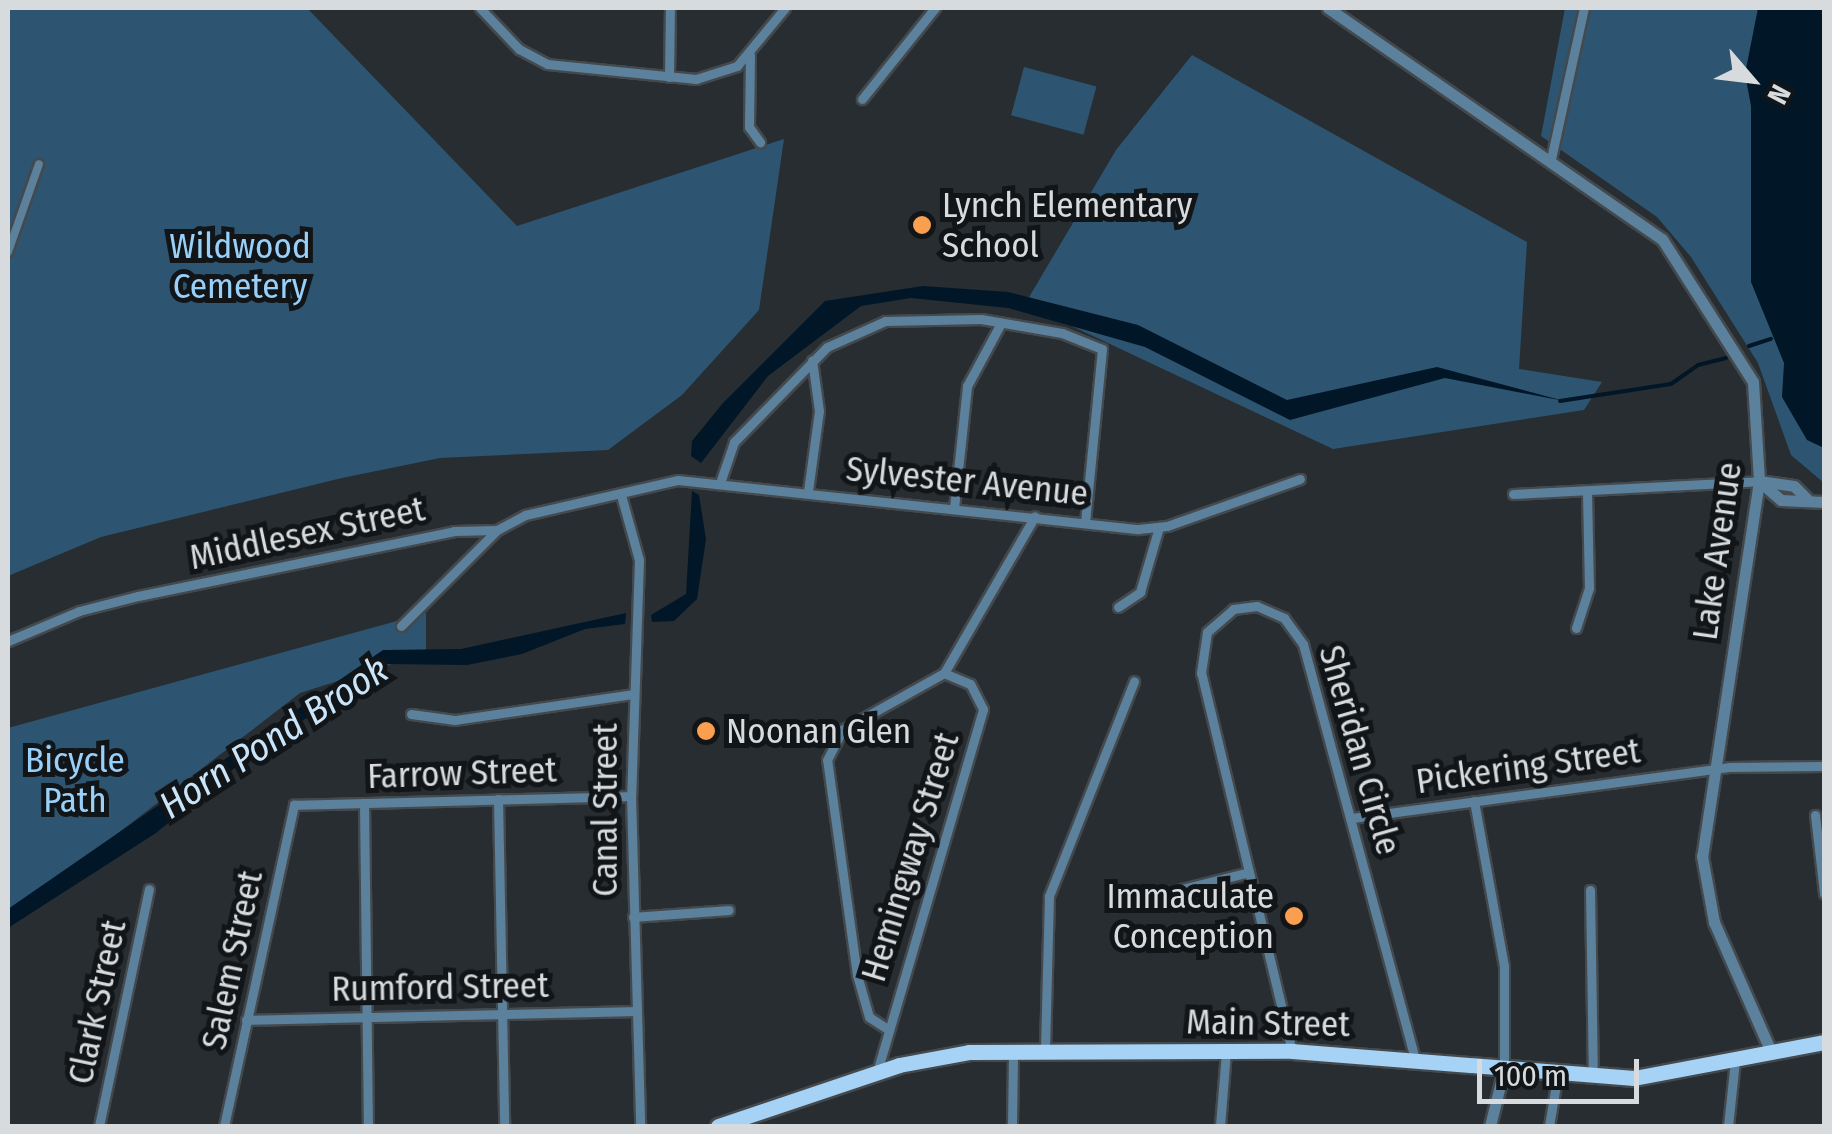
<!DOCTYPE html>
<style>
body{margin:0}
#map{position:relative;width:1832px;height:1134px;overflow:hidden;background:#272d31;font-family:"Fira Sans Condensed",sans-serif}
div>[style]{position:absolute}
.green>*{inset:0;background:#2d5571;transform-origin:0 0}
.water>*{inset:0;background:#011727}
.stream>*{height:4px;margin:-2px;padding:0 2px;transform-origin:2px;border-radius:2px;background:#011727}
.roads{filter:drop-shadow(2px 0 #43494d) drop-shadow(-2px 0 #43494d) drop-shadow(0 2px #43494d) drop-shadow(0 -2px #43494d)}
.pedestrian>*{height:8px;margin:-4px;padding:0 4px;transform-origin:4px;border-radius:4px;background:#5c819d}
.minor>*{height:9px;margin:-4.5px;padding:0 4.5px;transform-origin:4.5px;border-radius:4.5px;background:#5c819d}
.tertiary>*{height:11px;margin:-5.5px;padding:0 5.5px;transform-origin:5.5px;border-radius:5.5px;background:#5c819d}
.primary>*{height:15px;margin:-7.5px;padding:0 7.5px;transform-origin:7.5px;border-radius:7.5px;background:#a5d2f5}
.dots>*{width:28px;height:28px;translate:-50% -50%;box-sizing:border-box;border:5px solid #121517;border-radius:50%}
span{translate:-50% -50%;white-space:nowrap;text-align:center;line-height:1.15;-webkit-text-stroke:10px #121517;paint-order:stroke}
.poi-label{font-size:35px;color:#d8dbde}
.left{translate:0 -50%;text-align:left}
.right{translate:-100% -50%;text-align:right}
.park-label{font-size:35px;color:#99d0fa}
.street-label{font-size:35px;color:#d8dbde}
.water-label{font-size:38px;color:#cae5fa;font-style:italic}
.frame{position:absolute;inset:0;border:10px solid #d8dbde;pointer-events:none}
.north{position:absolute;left:1702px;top:30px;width:100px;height:100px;-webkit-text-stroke:8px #121517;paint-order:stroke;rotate:118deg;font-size:28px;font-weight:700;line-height:40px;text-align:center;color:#d8dbde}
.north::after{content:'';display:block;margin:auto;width:35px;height:45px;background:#d8dbde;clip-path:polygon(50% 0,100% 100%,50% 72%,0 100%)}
.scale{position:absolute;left:1477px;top:1059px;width:162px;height:45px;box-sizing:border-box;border:5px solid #d8dbde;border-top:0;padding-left:12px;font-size:30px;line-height:35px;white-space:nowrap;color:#d8dbde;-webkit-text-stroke:8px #121517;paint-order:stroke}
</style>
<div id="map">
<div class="green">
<div style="clip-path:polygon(8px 8px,307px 8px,517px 226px,784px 139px,759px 310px,682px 395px,608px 450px,440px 458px,342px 478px,101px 537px,8px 576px)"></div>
<div style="clip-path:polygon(1565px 8px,1824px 8px,1824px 483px,1791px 455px,1758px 363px,1691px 257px,1657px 217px,1541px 136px)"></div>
<div style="clip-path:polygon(1192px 55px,1527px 242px,1519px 369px,1602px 382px,1584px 410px,1333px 449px,1025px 304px,1116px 150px)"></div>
<div style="left:1024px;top:67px;width:75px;height:50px;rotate:15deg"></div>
<div style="clip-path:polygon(426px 613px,426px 653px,300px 693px,8px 918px,8px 728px)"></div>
</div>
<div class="water">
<div style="clip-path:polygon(1758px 8px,1824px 8px,1824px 448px,1807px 440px,1782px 397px,1784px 363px,1751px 282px,1751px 106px,1745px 74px)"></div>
<div style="clip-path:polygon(923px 286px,1008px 292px,1138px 325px,1287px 400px,1437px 367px,1564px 401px,1445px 378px,1290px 420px,1145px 347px,1008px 308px,911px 298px,861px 306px,768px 376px,701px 463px,691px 456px,692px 441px,723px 403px,825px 301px)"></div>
<div style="clip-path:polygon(692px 491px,699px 495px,706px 539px,697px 599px,674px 621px,652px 622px,651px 615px,686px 594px)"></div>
<div style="clip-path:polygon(626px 613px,625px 624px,585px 629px,522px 654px,467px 665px,388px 664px,248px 757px,156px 833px,8px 928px,8px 909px,383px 650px,461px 649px)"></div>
</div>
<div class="stream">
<div style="left:1749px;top:346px;width:23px;rotate:-18deg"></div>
<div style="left:1560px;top:401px;width:112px;rotate:-8.7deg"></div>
<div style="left:1671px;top:384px;width:33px;rotate:-35deg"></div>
<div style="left:1698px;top:365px;width:29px;rotate:-14deg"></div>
</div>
<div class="roads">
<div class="pedestrian">
<div style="left:8px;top:252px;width:93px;rotate:-70.6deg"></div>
</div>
<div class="minor">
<div style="left:480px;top:8px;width:57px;rotate:46.4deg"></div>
<div style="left:519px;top:49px;width:32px;rotate:28deg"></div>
<div style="left:547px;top:64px;width:150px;rotate:5.7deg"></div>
<div style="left:696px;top:79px;width:43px;rotate:-17.6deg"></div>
<div style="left:737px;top:66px;width:75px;rotate:-50.4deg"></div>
<div style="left:750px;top:55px;width:72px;rotate:90.8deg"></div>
<div style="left:749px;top:127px;width:19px;rotate:54deg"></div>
<div style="left:669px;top:77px;width:69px;rotate:-89.2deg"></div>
<div style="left:862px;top:99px;width:117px;rotate:-51.3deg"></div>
<div style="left:1551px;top:159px;width:155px;rotate:-77.7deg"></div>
<div style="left:721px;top:480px;width:40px;rotate:-71.1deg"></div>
<div style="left:734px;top:442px;width:133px;rotate:-45.6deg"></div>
<div style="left:827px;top:347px;width:64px;rotate:-24.1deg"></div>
<div style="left:885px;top:321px;width:96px;rotate:-1.2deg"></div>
<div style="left:981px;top:319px;width:82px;rotate:9.8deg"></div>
<div style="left:1062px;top:333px;width:43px;rotate:21.8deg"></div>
<div style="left:1102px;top:349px;width:173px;rotate:95.6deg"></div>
<div style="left:808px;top:491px;width:81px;rotate:-82.2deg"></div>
<div style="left:819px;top:411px;width:51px;rotate:-97.8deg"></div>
<div style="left:1513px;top:494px;width:246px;rotate:-3deg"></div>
<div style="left:621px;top:495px;width:67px;rotate:74.5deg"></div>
<div style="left:639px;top:560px;width:236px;rotate:91.9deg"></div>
<div style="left:631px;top:796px;width:330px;rotate:88.4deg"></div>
<div style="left:954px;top:508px;width:123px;rotate:-83.9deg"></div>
<div style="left:967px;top:386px;width:72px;rotate:-61.6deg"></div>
<div style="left:1118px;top:607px;width:27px;rotate:-34deg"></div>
<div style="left:1140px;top:592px;width:68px;rotate:-73.7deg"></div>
<div style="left:401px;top:626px;width:136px;rotate:-45deg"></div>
<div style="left:1576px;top:628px;width:42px;rotate:-72deg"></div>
<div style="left:1589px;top:588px;width:96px;rotate:-91.2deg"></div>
<div style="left:8px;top:641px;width:77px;rotate:-22.9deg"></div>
<div style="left:79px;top:611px;width:61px;rotate:-14.3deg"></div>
<div style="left:138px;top:596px;width:323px;rotate:-11.6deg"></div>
<div style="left:454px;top:531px;width:43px;rotate:-1.3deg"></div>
<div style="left:497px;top:530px;width:32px;rotate:-28deg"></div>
<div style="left:525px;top:515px;width:157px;rotate:-12.9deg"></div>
<div style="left:678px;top:480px;width:463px;rotate:6.1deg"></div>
<div style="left:1138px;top:529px;width:29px;rotate:-6deg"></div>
<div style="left:1167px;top:526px;width:141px;rotate:-19.5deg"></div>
<div style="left:411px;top:714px;width:44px;rotate:7.8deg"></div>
<div style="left:455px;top:720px;width:180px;rotate:-8.3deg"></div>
<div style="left:498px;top:799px;width:327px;rotate:88.9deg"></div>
<div style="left:1474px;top:801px;width:168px;rotate:79.7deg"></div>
<div style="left:1504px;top:966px;width:103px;rotate:90deg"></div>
<div style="left:364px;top:803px;width:323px;rotate:89.3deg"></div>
<div style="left:1815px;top:815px;width:79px;rotate:83.4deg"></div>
<div style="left:1352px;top:818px;width:380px;rotate:-7.7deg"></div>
<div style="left:1729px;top:767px;width:95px;rotate:-0.6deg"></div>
<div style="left:1590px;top:890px;width:186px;rotate:89.1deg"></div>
<div style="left:1114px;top:906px;width:139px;rotate:-14.1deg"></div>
<div style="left:633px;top:917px;width:96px;rotate:-4.2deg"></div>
<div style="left:246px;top:1020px;width:388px;rotate:-1.3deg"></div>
<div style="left:886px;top:1028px;width:20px;rotate:-147deg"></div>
<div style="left:869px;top:1017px;width:44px;rotate:-105.9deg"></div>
<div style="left:857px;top:975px;width:217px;rotate:-97.9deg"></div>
<div style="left:827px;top:760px;width:34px;rotate:-63deg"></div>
<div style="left:842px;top:730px;width:117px;rotate:-29.2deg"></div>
<div style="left:944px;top:673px;width:181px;rotate:-59.9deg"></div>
<div style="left:1045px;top:1049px;width:153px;rotate:-88.5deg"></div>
<div style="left:1049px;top:896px;width:231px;rotate:-68.4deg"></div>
<div style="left:1292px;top:1051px;width:389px;rotate:-103.5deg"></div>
<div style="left:1201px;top:673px;width:41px;rotate:-81.7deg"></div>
<div style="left:1207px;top:632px;width:35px;rotate:-41deg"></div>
<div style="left:1233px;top:609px;width:24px;rotate:-7deg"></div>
<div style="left:1257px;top:606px;width:30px;rotate:24deg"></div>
<div style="left:1284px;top:618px;width:32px;rotate:54deg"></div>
<div style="left:1303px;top:644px;width:429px;rotate:74.9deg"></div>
<div style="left:877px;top:1072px;width:378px;rotate:-73.7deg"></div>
<div style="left:983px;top:709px;width:28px;rotate:-117deg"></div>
<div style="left:970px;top:684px;width:28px;rotate:-157deg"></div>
<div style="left:99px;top:1126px;width:242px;rotate:-78.1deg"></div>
<div style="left:224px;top:1126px;width:329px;rotate:-77.7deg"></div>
<div style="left:294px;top:805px;width:337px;rotate:-1.5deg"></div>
<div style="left:1012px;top:1126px;width:74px;rotate:-89.2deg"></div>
<div style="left:1220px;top:1126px;width:75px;rotate:-85.4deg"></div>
<div style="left:1549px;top:1126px;width:54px;rotate:-80.4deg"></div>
<div style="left:1728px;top:1126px;width:66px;rotate:-83.9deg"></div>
</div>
<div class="tertiary">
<div style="left:1328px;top:8px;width:406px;rotate:34.7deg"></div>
<div style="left:1662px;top:239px;width:169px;rotate:57.5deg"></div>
<div style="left:1753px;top:382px;width:99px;rotate:86.5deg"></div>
<div style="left:1759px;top:481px;width:379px;rotate:98.6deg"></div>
<div style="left:1702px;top:856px;width:67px;rotate:79.7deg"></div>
<div style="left:1714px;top:922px;width:142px;rotate:66.3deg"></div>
<div style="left:1759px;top:481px;width:29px;rotate:41deg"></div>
<div style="left:1781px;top:500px;width:43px;rotate:2.7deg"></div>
<div style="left:1759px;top:481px;width:35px;rotate:8deg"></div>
<div style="left:1794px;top:486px;width:20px;rotate:45deg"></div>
<div style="left:1490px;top:1126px;width:59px;rotate:-76.2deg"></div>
</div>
<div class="primary">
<div style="left:718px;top:1126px;width:191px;rotate:-18.6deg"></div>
<div style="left:899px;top:1065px;width:71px;rotate:-10.5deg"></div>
<div style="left:969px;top:1052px;width:323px;rotate:-0.2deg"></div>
<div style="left:1292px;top:1051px;width:343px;rotate:4.5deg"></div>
<div style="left:1634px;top:1078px;width:193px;rotate:-10.7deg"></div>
</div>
</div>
<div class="dots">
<div style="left:922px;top:225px;background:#fa9f4f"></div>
<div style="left:706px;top:731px;background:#fa9f4f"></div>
<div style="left:1294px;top:916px;background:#fa9f4f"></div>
</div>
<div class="poi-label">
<span class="left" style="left:942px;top:225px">Lynch Elementary<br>School</span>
<span class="left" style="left:726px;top:731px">Noonan Glen</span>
<span class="right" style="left:1274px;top:916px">Immaculate<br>Conception</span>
</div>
<div class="park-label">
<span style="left:240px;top:266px">Wildwood<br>Cemetery</span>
<span style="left:75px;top:780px">Bicycle<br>Path</span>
</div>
<div class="street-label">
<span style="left:967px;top:481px;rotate:6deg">Sylvester Avenue</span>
<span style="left:307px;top:533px;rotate:-12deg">Middlesex Street</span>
<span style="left:1717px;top:551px;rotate:-82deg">Lake Avenue</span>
<span style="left:1360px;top:750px;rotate:74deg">Sheridan Circle</span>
<span style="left:1528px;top:766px;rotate:-8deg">Pickering Street</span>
<span style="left:462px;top:773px;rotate:-2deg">Farrow Street</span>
<span style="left:605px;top:810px;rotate:-90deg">Canal Street</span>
<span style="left:910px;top:857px;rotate:-73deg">Hemingway Street</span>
<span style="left:232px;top:960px;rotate:-78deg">Salem Street</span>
<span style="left:440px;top:987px;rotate:-1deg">Rumford Street</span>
<span style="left:97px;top:1002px;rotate:-78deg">Clark Street</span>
<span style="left:1268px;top:1023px;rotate:1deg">Main Street</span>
</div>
<div class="water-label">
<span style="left:274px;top:738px;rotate:-33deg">Horn Pond Brook</span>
</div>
<div class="frame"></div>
<div class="north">N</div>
<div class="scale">100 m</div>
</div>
